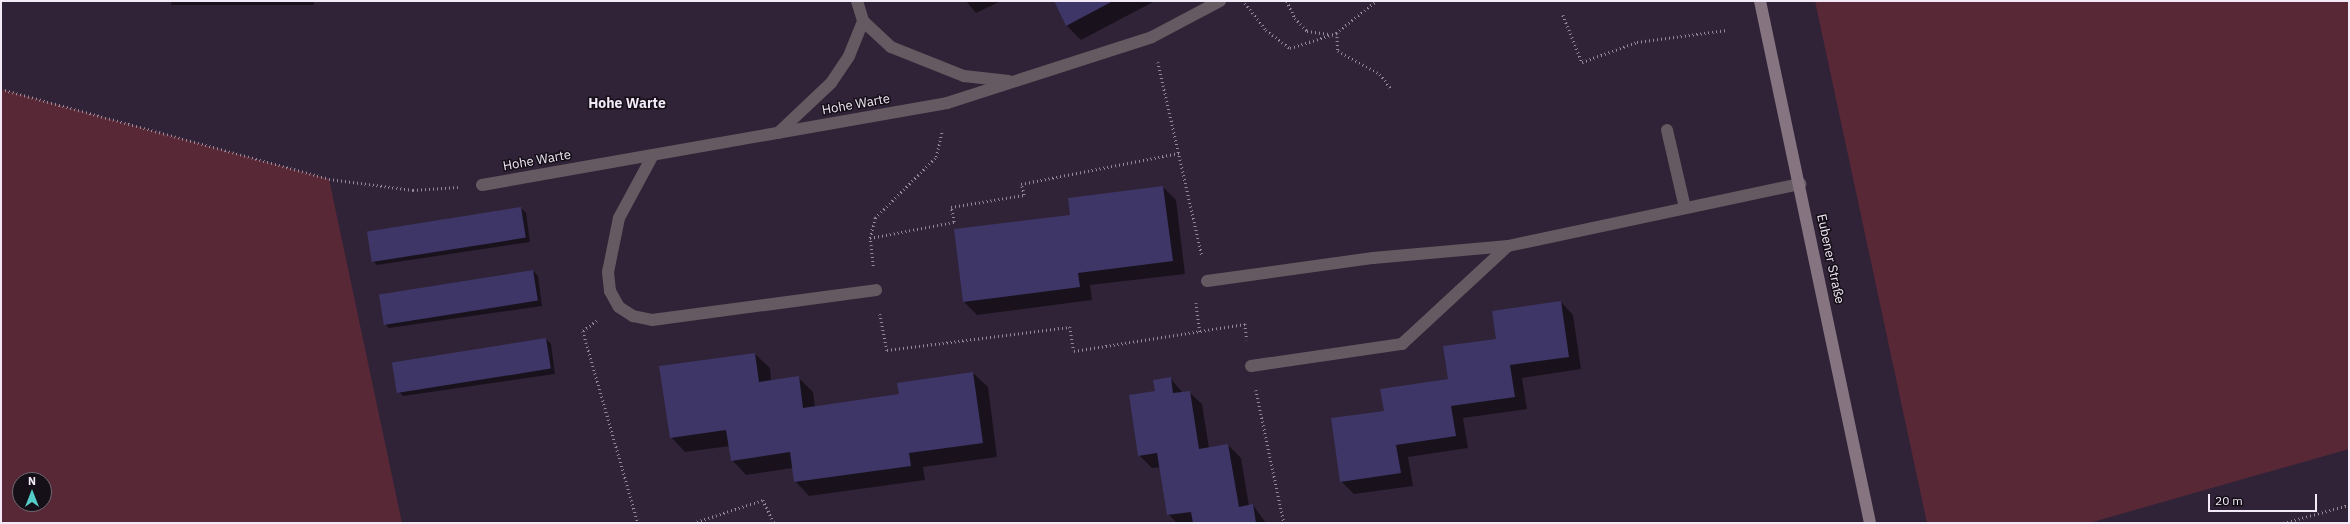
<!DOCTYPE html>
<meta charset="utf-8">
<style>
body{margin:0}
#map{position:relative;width:2350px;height:524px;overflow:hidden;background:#302337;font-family:"IBM Plex Sans",sans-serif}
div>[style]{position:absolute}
.green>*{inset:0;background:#582837}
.shadow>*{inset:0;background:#0007;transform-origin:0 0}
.building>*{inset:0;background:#3d3666;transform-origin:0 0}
.path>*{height:2.5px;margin-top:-1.25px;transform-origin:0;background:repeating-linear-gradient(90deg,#928898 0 1px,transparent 0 4px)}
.lane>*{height:12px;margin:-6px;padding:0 6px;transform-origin:6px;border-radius:6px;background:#655a61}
.secondary>*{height:12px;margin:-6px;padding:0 6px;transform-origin:6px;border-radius:6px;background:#867581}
span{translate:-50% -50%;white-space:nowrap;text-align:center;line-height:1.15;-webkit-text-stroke:3px #150f18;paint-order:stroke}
.street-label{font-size:13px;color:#f2eaf7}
.neighbourhood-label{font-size:14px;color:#f2eaf7;font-weight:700}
.frame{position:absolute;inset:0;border:2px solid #f2eaf7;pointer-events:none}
.north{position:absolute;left:12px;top:472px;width:40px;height:40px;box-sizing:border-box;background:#150f18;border:1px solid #6d6771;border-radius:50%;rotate:0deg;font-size:11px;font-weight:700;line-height:16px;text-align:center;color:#f2eaf7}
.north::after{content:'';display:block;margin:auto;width:14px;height:18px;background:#54cdc8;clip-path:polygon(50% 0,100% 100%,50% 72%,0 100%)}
.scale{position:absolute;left:2208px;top:494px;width:109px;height:18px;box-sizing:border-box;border:2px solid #f2eaf7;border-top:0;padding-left:5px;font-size:12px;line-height:14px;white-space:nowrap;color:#f2eaf7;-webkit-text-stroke:3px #150f18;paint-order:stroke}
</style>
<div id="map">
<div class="green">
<div style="clip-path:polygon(1815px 1px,2349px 1px,2349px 449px,2089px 523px,1927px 523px)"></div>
<div style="clip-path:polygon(evenodd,1px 89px,329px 179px,402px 523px,1px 523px,1px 89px,20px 480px,44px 480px,44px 504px,20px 504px,20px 480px)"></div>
</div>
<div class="shadow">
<div style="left:171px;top:1px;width:143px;height:4px"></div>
<div style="clip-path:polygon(966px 1px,1001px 1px,976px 13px)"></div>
<div style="clip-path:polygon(1155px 1px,1081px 40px,1067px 26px,1054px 1px)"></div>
<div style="clip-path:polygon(1163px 187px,1176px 200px,1185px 274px,1090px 285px,1092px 300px,977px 315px,964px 302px,955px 230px,1072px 216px)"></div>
<div style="clip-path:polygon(521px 208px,526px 213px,530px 242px,377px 265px,372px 260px)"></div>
<div style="clip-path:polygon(533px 271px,538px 276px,542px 306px,389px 328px,384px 323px)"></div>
<div style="clip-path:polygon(1561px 302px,1573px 315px,1581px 369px,1522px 378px,1527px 409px,1463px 418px,1468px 448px,1408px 457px,1413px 486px,1354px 494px,1341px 481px,1385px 411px,1449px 379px,1497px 339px)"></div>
<div style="clip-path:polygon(546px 339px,551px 344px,555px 374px,403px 396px,398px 391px)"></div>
<div style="clip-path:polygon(755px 354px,770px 368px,771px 381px,798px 377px,813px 392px,815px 407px,900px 395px,973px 373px,988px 387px,997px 457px,923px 467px,925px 480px,809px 496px,795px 481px,793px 468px,746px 475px,732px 460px,730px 446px,685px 452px,671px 437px)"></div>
<div style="clip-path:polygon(1170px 378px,1183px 393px,1189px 392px,1202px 404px,1209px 448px,1228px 445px,1241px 458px,1249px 506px,1253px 505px,1266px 523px,1177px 523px,1168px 514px,1161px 467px,1152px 468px,1139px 455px,1156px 391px)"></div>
</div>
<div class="building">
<div style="clip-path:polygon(1054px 1px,1113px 1px,1066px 26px)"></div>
<div style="clip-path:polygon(1163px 186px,1173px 261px,1078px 273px,1080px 287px,963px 302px,954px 229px,1070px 215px,1068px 198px)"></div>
<div style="left:521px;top:207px;width:31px;height:156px;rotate:81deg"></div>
<div style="left:533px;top:270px;width:31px;height:156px;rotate:81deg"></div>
<div style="clip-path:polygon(1561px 301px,1569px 357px,1510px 365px,1515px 397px,1451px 406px,1456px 436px,1396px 445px,1401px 473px,1340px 482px,1331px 418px,1384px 411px,1380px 389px,1448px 379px,1443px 346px,1496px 339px,1492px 311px)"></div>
<div style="left:546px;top:338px;width:31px;height:156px;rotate:81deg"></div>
<div style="clip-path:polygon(755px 353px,759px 382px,799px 376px,803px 408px,899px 394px,897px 383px,973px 372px,983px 443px,909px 453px,911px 466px,794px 482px,790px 452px,731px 461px,726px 430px,670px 438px,659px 366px)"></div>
<div style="clip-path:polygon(1171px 377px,1173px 393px,1190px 391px,1199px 449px,1228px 444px,1239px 507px,1253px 504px,1256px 523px,1193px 523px,1191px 512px,1167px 515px,1157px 453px,1138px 456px,1129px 395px,1155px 391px,1153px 380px)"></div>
</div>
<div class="path">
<div style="left:1287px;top:1px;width:19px;rotate:65deg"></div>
<div style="left:1295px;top:18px;width:18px;rotate:47deg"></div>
<div style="left:1307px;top:31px;width:22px;rotate:8deg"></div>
<div style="left:1245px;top:3px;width:34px;rotate:52deg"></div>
<div style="left:1266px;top:30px;width:30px;rotate:37deg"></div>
<div style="left:1290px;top:48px;width:49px;rotate:-17.7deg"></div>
<div style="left:1337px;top:33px;width:18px;rotate:87deg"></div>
<div style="left:1338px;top:51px;width:48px;rotate:28.7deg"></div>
<div style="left:1380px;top:74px;width:20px;rotate:53deg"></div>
<div style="left:1563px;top:15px;width:51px;rotate:68deg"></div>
<div style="left:1582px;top:62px;width:59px;rotate:-20deg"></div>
<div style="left:1637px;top:42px;width:91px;rotate:-7.6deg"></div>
<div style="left:1336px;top:33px;width:51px;rotate:-38.7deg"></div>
<div style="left:1158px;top:62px;width:199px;rotate:77.2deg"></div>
<div style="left:1px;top:89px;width:340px;rotate:15.3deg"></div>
<div style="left:329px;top:179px;width:85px;rotate:7.5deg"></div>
<div style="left:413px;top:190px;width:45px;rotate:-3.8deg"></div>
<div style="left:870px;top:238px;width:86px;rotate:-10.8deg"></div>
<div style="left:954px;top:222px;width:15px;rotate:-101deg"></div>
<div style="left:951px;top:207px;width:74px;rotate:-9.3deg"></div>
<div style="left:1024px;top:195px;width:11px;rotate:-105deg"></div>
<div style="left:1021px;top:184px;width:161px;rotate:-11.1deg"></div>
<div style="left:873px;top:266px;width:28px;rotate:-96deg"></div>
<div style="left:870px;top:238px;width:21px;rotate:-76deg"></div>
<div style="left:875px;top:218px;width:86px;rotate:-45deg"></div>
<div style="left:936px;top:157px;width:28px;rotate:-77deg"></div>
<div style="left:1196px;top:303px;width:29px;rotate:82deg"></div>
<div style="left:880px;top:314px;width:37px;rotate:79deg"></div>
<div style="left:887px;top:350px;width:184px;rotate:-7.2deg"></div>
<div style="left:1070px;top:327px;width:24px;rotate:81deg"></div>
<div style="left:1074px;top:351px;width:173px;rotate:-9deg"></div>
<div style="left:1245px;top:324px;width:16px;rotate:83deg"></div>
<div style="left:597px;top:321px;width:17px;rotate:144deg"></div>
<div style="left:583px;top:331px;width:200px;rotate:74deg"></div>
<div style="left:1256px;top:390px;width:136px;rotate:78.1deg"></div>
<div style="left:693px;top:523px;width:74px;rotate:-18.2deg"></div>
<div style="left:763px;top:500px;width:25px;rotate:64deg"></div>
<div style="left:2283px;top:523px;width:68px;rotate:-15.3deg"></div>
</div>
<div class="lane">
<div style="left:857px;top:1px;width:21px;rotate:73deg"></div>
<div style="left:863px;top:21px;width:38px;rotate:43deg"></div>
<div style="left:891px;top:47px;width:79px;rotate:21.7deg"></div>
<div style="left:964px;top:76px;width:45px;rotate:6.3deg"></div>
<div style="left:1667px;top:130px;width:80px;rotate:77deg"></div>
<div style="left:778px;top:133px;width:73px;rotate:-43.3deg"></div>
<div style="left:831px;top:83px;width:32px;rotate:-56deg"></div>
<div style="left:849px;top:56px;width:38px;rotate:-68deg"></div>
<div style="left:653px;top:155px;width:72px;rotate:118.4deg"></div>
<div style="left:619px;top:218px;width:55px;rotate:101.5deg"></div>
<div style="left:608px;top:272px;width:19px;rotate:84deg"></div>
<div style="left:610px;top:291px;width:18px;rotate:61deg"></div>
<div style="left:619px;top:307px;width:17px;rotate:33deg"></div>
<div style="left:633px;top:316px;width:19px;rotate:12deg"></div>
<div style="left:652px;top:320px;width:226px;rotate:-7.6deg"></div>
<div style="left:482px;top:185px;width:472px;rotate:-10deg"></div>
<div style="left:947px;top:103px;width:215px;rotate:-17.8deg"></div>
<div style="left:1152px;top:37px;width:77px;rotate:-27.9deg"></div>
<div style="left:1207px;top:281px;width:168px;rotate:-7.9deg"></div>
<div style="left:1373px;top:258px;width:136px;rotate:-5.1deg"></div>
<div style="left:1251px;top:366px;width:153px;rotate:-8.3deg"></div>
<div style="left:1402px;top:344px;width:144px;rotate:-42.8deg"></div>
<div style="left:1508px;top:246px;width:299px;rotate:-12deg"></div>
</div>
<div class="secondary">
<div style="left:1760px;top:1px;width:533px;rotate:78.1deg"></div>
</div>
<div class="street-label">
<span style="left:856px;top:105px;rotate:-10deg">Hohe Warte</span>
<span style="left:537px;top:161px;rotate:-10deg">Hohe Warte</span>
<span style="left:1830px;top:259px;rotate:78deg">Eubener Straße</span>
</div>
<div class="neighbourhood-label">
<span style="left:627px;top:103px">Hohe Warte</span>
</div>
<div class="frame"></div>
<div class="north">N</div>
<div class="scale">20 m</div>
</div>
